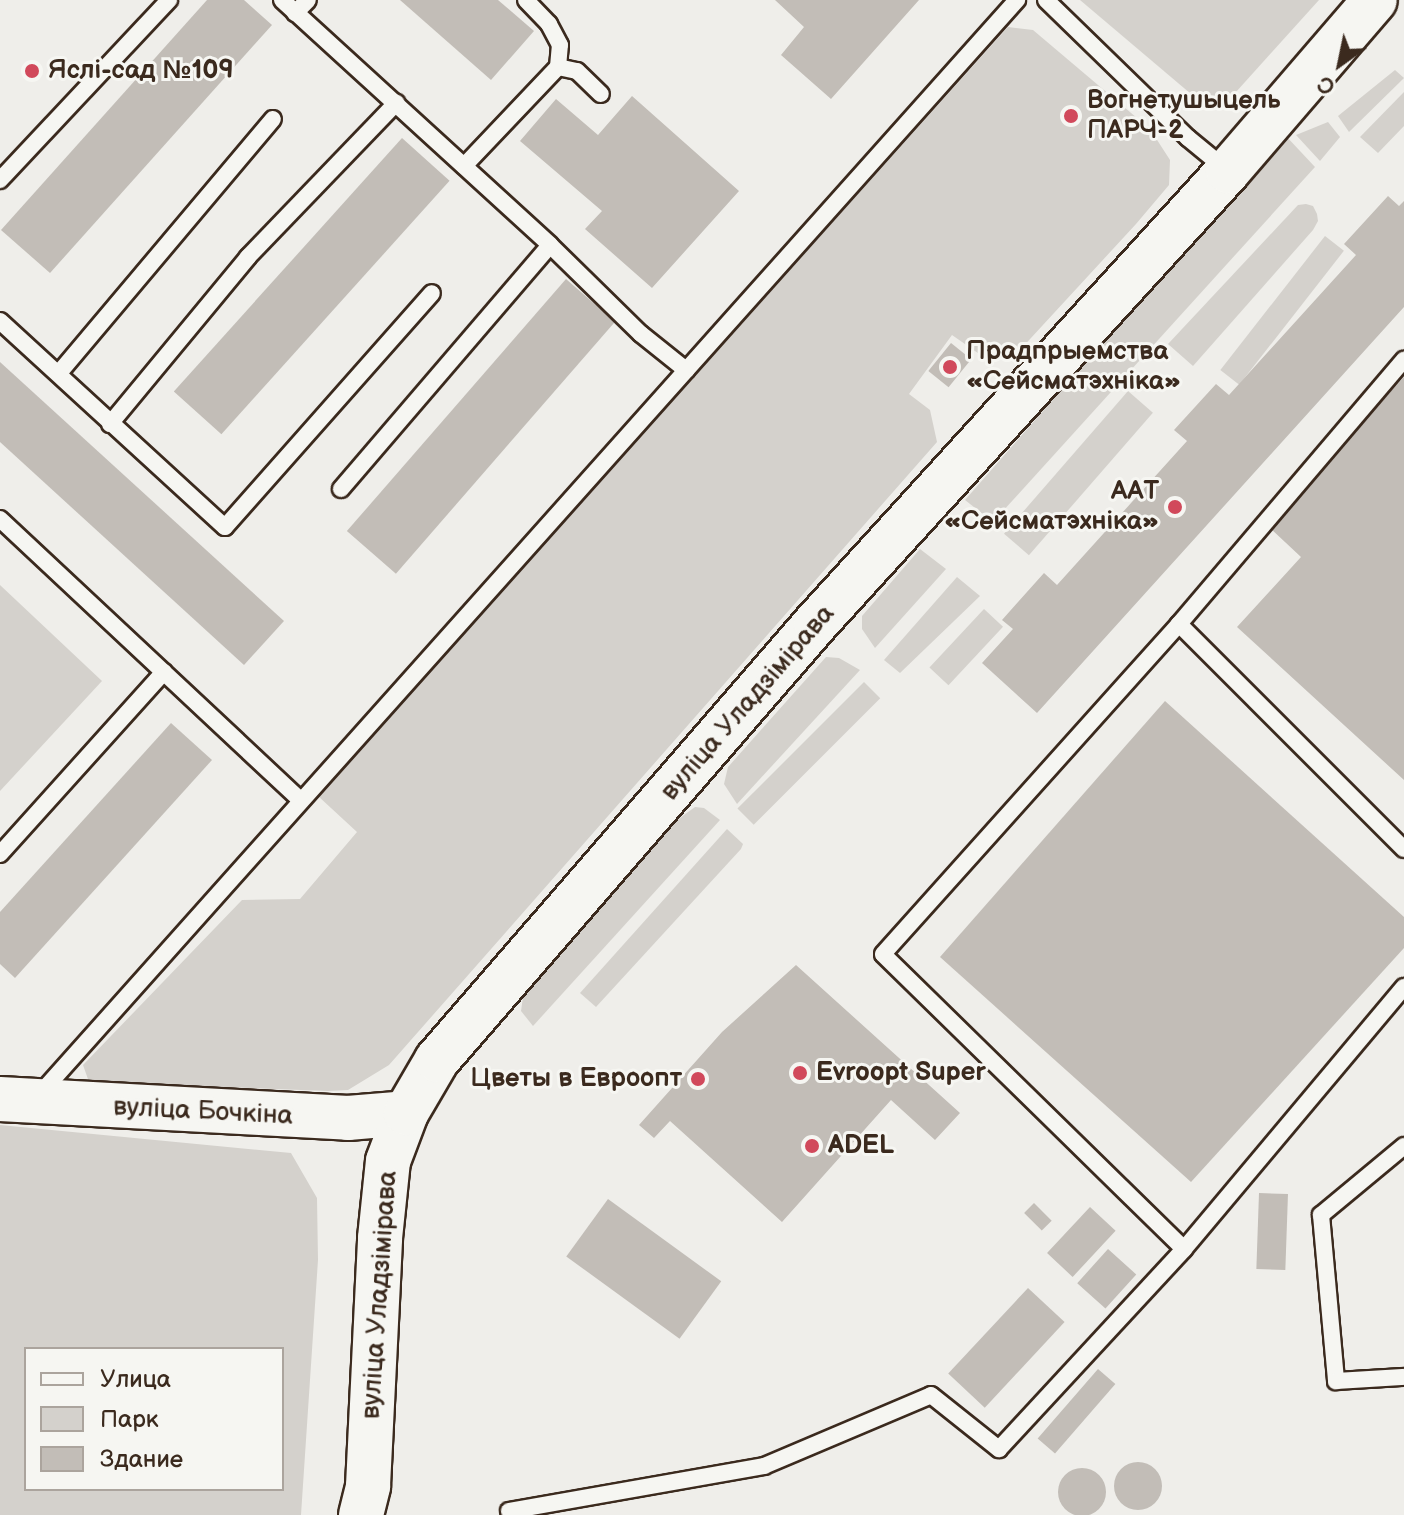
<!DOCTYPE html>
<meta charset="utf-8">
<style>
body{margin:0}
#map{position:relative;width:1404px;height:1515px;overflow:hidden;background:#efeeea;font-family:"Balsamiq Sans",sans-serif}
div>[style]{position:absolute}
.green>*{inset:0;background:#d4d1cc;transform-origin:0 0}
.building>*{inset:0;background:#c2bdb7;transform-origin:0 0}
.round{border-radius:50%}
.roads{filter:drop-shadow(2px 0 #3b2a1e) drop-shadow(-2px 0 #3b2a1e) drop-shadow(0 2px #3b2a1e) drop-shadow(0 -2px #3b2a1e)}
.lane>*{height:16px;margin:-8px;padding:0 8px;transform-origin:8px;border-radius:8px;background:#f6f6f2}
.secondary>*{height:44px;margin:-22px;padding:0 22px;transform-origin:22px;border-radius:22px;background:#f6f6f2}
.dots>*{width:22px;height:22px;translate:-50% -50%;box-sizing:border-box;border:4px solid #f6f6f2;border-radius:50%}
span{translate:-50% -50%;white-space:nowrap;text-align:center;line-height:1.15;-webkit-text-stroke:6px #f6f6f2;paint-order:stroke}
.poi-label{font-size:26px;color:#3b2a1e;font-weight:700}
.left{translate:0 -50%;text-align:left}
.right{translate:-100% -50%;text-align:right}
.street-label{font-size:26px;color:#3b2a1e}
.legend{position:absolute;left:24px;top:1347px;width:260px;height:144px;box-sizing:border-box;background:#f6f6f2;border:2px solid #aba49d;margin:0;padding:10px 14px;list-style:none;font-size:24px;color:#3b2a1e}
.legend li{display:flex;align-items:center;gap:16px;height:40px}
.legend b{width:40px;border:2px solid #aba49d}
.north{position:absolute;left:1300px;top:24px;width:80px;height:80px;-webkit-text-stroke:6px #f6f6f2;paint-order:stroke;rotate:213deg;font-size:22px;font-weight:700;line-height:32px;text-align:center;color:#3b2a1e}
.north::after{content:'';display:block;margin:auto;width:28px;height:36px;background:#3b2a1e;clip-path:polygon(50% 0,100% 100%,50% 72%,0 100%)}
</style>
<div id="map">
<div class="green">
<div style="clip-path:polygon(1080px 0,1319px 0,1236px 92px,1204px 105px)"></div>
<div style="clip-path:polygon(1008px 27px,1033px 30px,1150px 129px,1170px 160px,1169px 185px,1136px 224px,1019px 351px,985px 358px,952px 335px,909px 394px,930px 410px,937px 442px,389px 1065px,348px 1090px,328px 1091px,89px 1082px,83px 1065px,242px 900px,300px 899px,357px 832px,318px 796px)"></div>
<div style="clip-path:polygon(1395px 70px,1404px 78px,1349px 132px,1338px 116px)"></div>
<div style="clip-path:polygon(1404px 92px,1404px 126px,1378px 153px,1360px 137px)"></div>
<div style="clip-path:polygon(1328px 122px,1340px 137px,1320px 161px,1296px 135px)"></div>
<div style="clip-path:polygon(1285px 135px,1315px 167px,993px 522px,965px 500px)"></div>
<div style="clip-path:polygon(1306px 204px,1313px 206px,1317px 214px,1318px 221px,1313px 230px,1193px 366px,1168px 344px,1298px 205px)"></div>
<div style="left:1325px;top:236px;width:24px;height:170px;rotate:38deg"></div>
<div style="left:1128px;top:391px;width:33px;height:189px;rotate:41deg"></div>
<div style="clip-path:polygon(920px 549px,946px 569px,875px 648px,862px 629px,862px 616px)"></div>
<div style="clip-path:polygon(957px 577px,980px 596px,900px 673px,884px 660px)"></div>
<div style="clip-path:polygon(0 585px,102px 681px,0 791px)"></div>
<div style="left:984px;top:609px;width:26px;height:80px;rotate:43deg"></div>
<div style="clip-path:polygon(826px 657px,839px 658px,860px 670px,737px 804px,724px 784px,728px 767px)"></div>
<div style="left:864px;top:682px;width:23px;height:179px;rotate:45deg"></div>
<div style="clip-path:polygon(695px 807px,704px 808px,720px 820px,533px 1026px,521px 1011px,523px 997px,673px 823px)"></div>
<div style="clip-path:polygon(727px 829px,743px 844px,741px 849px,596px 1007px,580px 993px)"></div>
<div style="clip-path:polygon(evenodd,0 1125px,291px 1153px,317px 1198px,318px 1260px,301px 1515px,0 1515px,0 1125px,26px 1349px,282px 1349px,282px 1489px,26px 1489px,26px 1349px)"></div>
</div>
<div class="building">
<div style="clip-path:polygon(207px 0,244px 0,272px 25px,50px 273px,1px 230px)"></div>
<div style="clip-path:polygon(400px 0,498px 0,534px 31px,491px 80px)"></div>
<div style="clip-path:polygon(775px 0,919px 0,831px 99px,781px 55px,804px 27px)"></div>
<div style="clip-path:polygon(632px 96px,739px 191px,652px 288px,585px 229px,602px 211px,520px 141px,556px 99px,598px 135px)"></div>
<div style="left:402px;top:138px;width:64px;height:341px;rotate:42deg"></div>
<div style="clip-path:polygon(1388px 196px,1399px 206px,1404px 201px,1404px 307px,1037px 713px,982px 663px,1013px 629px,1002px 620px,1044px 573px,1057px 585px,1187px 441px,1174px 430px,1216px 384px,1229px 395px,1356px 255px,1344px 244px)"></div>
<div style="left:566px;top:279px;width:65px;height:334px;rotate:41deg"></div>
<div style="left:951px;top:343px;width:26px;height:36px;rotate:39deg"></div>
<div style="clip-path:polygon(0 362px,284px 621px,244px 665px,0 442px)"></div>
<div style="clip-path:polygon(1404px 377px,1404px 780px,1237px 627px,1301px 557px,1268px 526px)"></div>
<div style="clip-path:polygon(1165px 701px,1404px 917px,1404px 948px,1191px 1182px,940px 957px)"></div>
<div style="clip-path:polygon(171px 723px,212px 760px,15px 978px,0 964px,0 912px)"></div>
<div style="clip-path:polygon(796px 965px,960px 1113px,935px 1140px,891px 1100px,782px 1222px,670px 1121px,654px 1138px,639px 1125px,722px 1032px)"></div>
<div style="left:1259px;top:1193px;width:29px;height:76px;rotate:2deg"></div>
<div style="left:608px;top:1199px;width:140px;height:71px;rotate:36deg"></div>
<div style="left:1034px;top:1203px;width:25px;height:14px;rotate:45deg"></div>
<div style="left:1090px;top:1207px;width:35px;height:63px;rotate:43deg"></div>
<div style="left:1108px;top:1249px;width:38px;height:46px;rotate:42deg"></div>
<div style="left:1028px;top:1288px;width:50px;height:117px;rotate:43deg"></div>
<div style="left:1098px;top:1369px;width:23px;height:92px;rotate:41deg"></div>
<div class="round" style="left:1114px;top:1462px;width:48px;height:48px"></div>
<div class="round" style="left:1058px;top:1468px;width:48px;height:48px"></div>
</div>
<div class="roads">
<div class="lane">
<div style="left:282px;top:0;width:363px;rotate:42.4deg"></div>
<div style="left:550px;top:245px;width:127px;rotate:44.4deg"></div>
<div style="left:641px;top:334px;width:58px;rotate:38.7deg"></div>
<div style="left:1046px;top:0;width:198px;rotate:44.2deg"></div>
<div style="left:1188px;top:138px;width:50px;rotate:39.4deg"></div>
<div style="left:295px;top:13px;width:18px;rotate:-45deg"></div>
<div style="left:558px;top:67px;width:19px;rotate:12deg"></div>
<div style="left:577px;top:71px;width:33px;rotate:44deg"></div>
<div style="left:464px;top:166px;width:137px;rotate:-46.5deg"></div>
<div style="left:558px;top:67px;width:22px;rotate:-85deg"></div>
<div style="left:560px;top:45px;width:24px;rotate:-118deg"></div>
<div style="left:549px;top:24px;width:33px;rotate:-134deg"></div>
<div style="left:0;top:180px;width:247px;rotate:-46.8deg"></div>
<div style="left:0;top:321px;width:305px;rotate:42.5deg"></div>
<div style="left:225px;top:527px;width:312px;rotate:-48.5deg"></div>
<div style="left:59px;top:373px;width:332px;rotate:-49.9deg"></div>
<div style="left:110px;top:424px;width:217px;rotate:-50.4deg"></div>
<div style="left:248px;top:257px;width:214px;rotate:-46.1deg"></div>
<div style="left:341px;top:489px;width:321px;rotate:-49.4deg"></div>
<div style="left:0;top:519px;width:412px;rotate:43.1deg"></div>
<div style="left:1179px;top:624px;width:318px;rotate:45deg"></div>
<div style="left:0;top:854px;width:245px;rotate:-48deg"></div>
<div style="left:38px;top:1096px;width:1470px;rotate:-48.23deg"></div>
<div style="left:1404px;top:1146px;width:108px;rotate:140.3deg"></div>
<div style="left:1321px;top:1215px;width:167px;rotate:84.8deg"></div>
<div style="left:1336px;top:1381px;width:68px;rotate:-3.4deg"></div>
<div style="left:1184px;top:1249px;width:421px;rotate:-135.6deg"></div>
<div style="left:883px;top:954px;width:443px;rotate:-48.1deg"></div>
<div style="left:1179px;top:624px;width:347px;rotate:-49.6deg"></div>
<div style="left:509px;top:1511px;width:259px;rotate:-10deg"></div>
<div style="left:764px;top:1466px;width:181px;rotate:-23deg"></div>
<div style="left:931px;top:1395px;width:87px;rotate:38.5deg"></div>
<div style="left:999px;top:1449px;width:272px;rotate:-47.2deg"></div>
<div style="left:1184px;top:1249px;width:342px;rotate:-50deg"></div>
</div>
<div class="secondary">
<div style="left:0;top:1099px;width:349px;rotate:3.1deg"></div>
<div style="left:348px;top:1118px;width:58px;rotate:-4.9deg"></div>
<div style="left:361px;top:1515px;width:30px;rotate:-76deg"></div>
<div style="left:368px;top:1486px;width:248px;rotate:-87.2deg"></div>
<div style="left:380px;top:1238px;width:77px;rotate:-84.1deg"></div>
<div style="left:388px;top:1161px;width:51px;rotate:-69.4deg"></div>
<div style="left:406px;top:1113px;width:61px;rotate:-59.7deg"></div>
<div style="left:437px;top:1060px;width:578px;rotate:-49.07deg"></div>
<div style="left:816px;top:623px;width:612px;rotate:-47.65deg"></div>
<div style="left:1228px;top:171px;width:225px;rotate:-49.3deg"></div>
</div>
</div>
<div class="dots">
<div style="left:32px;top:71px;background:#d1495b"></div>
<div style="left:1071px;top:116px;background:#d1495b"></div>
<div style="left:950px;top:367px;background:#d1495b"></div>
<div style="left:1175px;top:507px;background:#d1495b"></div>
<div style="left:800px;top:1073px;background:#d1495b"></div>
<div style="left:698px;top:1079px;background:#d1495b"></div>
<div style="left:812px;top:1146px;background:#d1495b"></div>
</div>
<div class="poi-label">
<span class="left" style="left:48px;top:71px">Яслі-сад №109</span>
<span class="left" style="left:1087px;top:116px">Вогнетушыцель<br>ПАРЧ-2</span>
<span class="left" style="left:966px;top:367px">Прадпрыемства<br>«Сейсматэхніка»</span>
<span class="right" style="left:1159px;top:507px">ААТ<br>«Сейсматэхніка»</span>
<span class="left" style="left:816px;top:1073px">Evroopt Super</span>
<span class="right" style="left:682px;top:1079px">Цветы в Евроопт</span>
<span class="left" style="left:828px;top:1146px">ADEL</span>
</div>
<div class="street-label">
<span style="left:748px;top:703px;rotate:-49deg">вуліца Уладзімірава</span>
<span style="left:203px;top:1112px;rotate:3deg">вуліца Бочкіна</span>
<span style="left:380px;top:1295px;rotate:-86deg">вуліца Уладзімірава</span>
</div>
<ul class="legend">
<li><b style="height:10px;background:#f6f6f2"></b>Улица</li>
<li><b style="height:22px;background:#d4d1cc"></b>Парк</li>
<li><b style="height:22px;background:#c2bdb7"></b>Здание</li>
</ul>
<div class="north">С</div>
</div>
